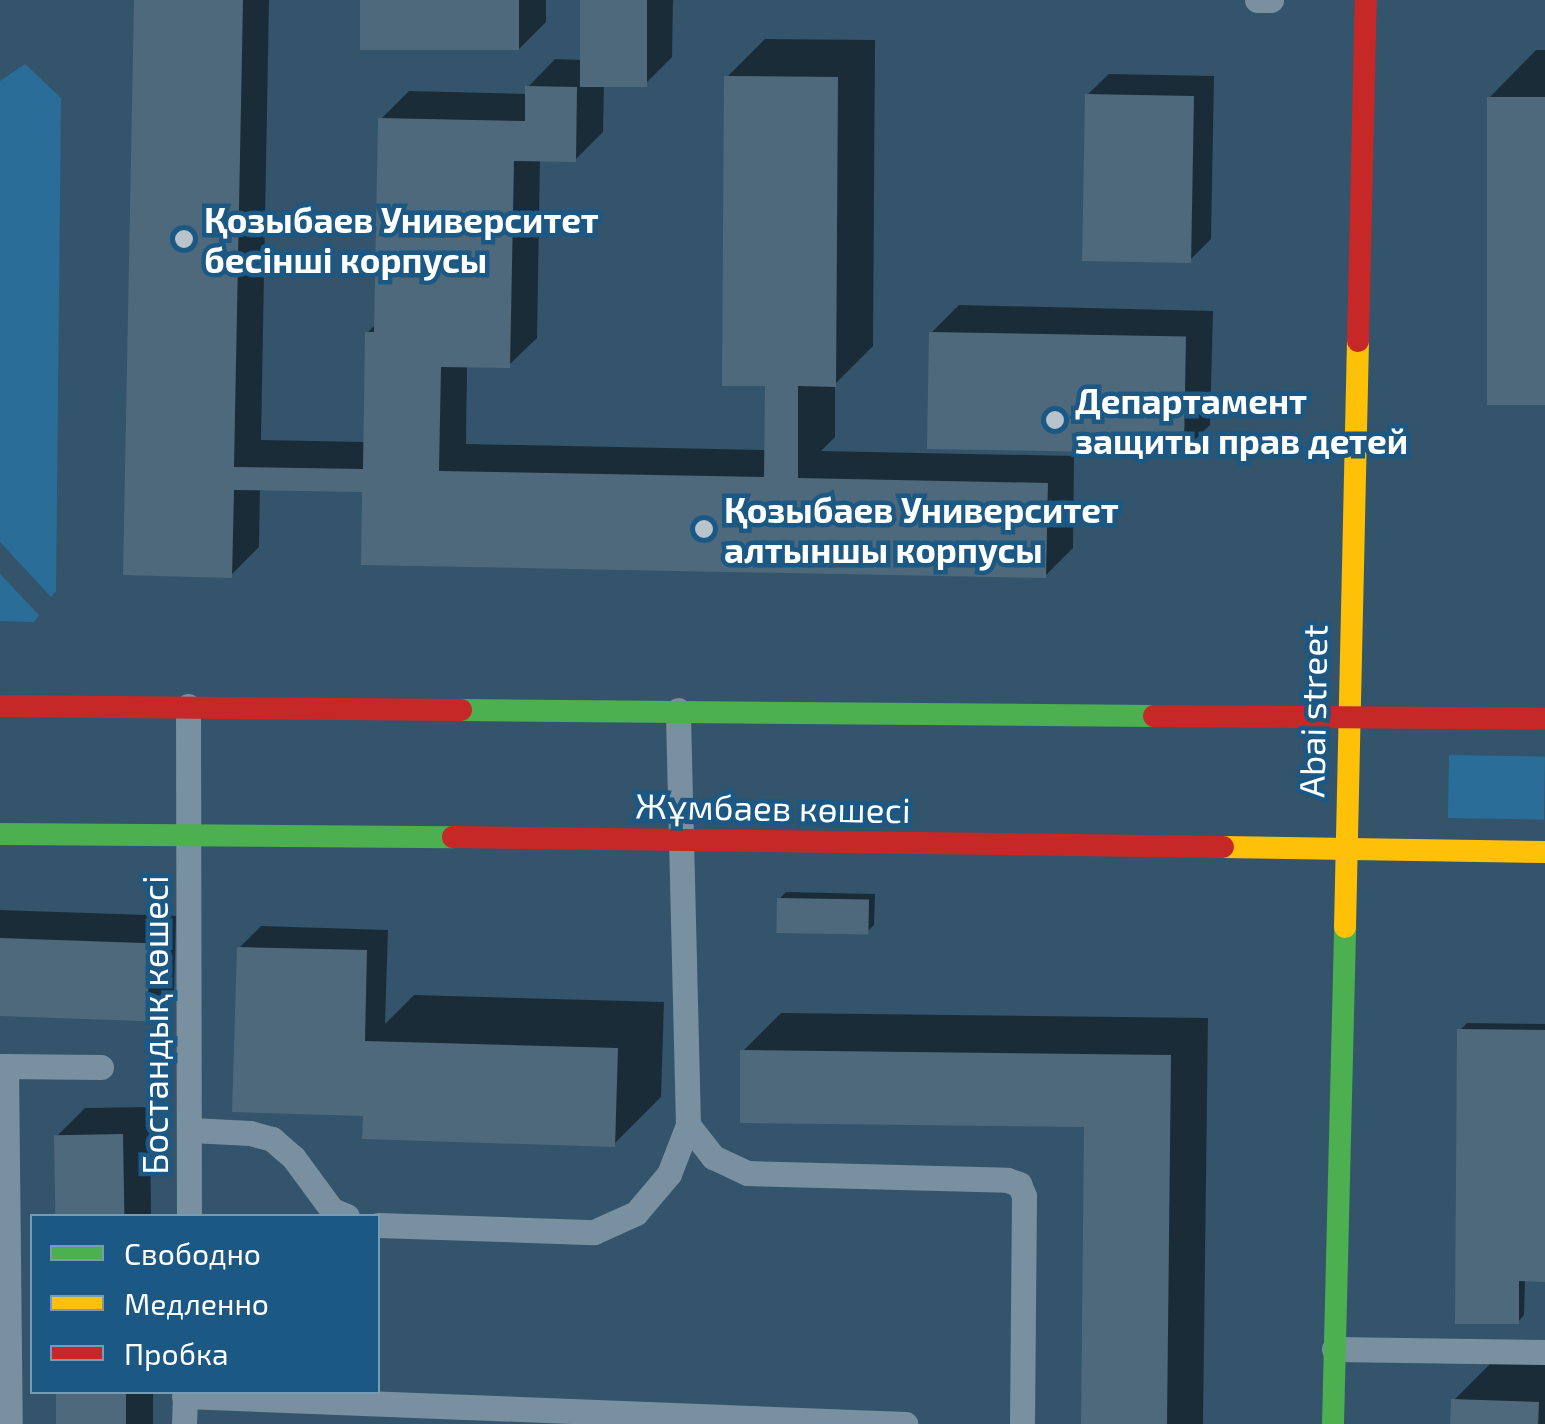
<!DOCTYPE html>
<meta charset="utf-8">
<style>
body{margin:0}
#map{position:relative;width:1545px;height:1424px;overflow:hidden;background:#33546b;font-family:"Exo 2",sans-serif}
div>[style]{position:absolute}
.green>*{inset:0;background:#2b6d99;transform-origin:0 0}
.shadow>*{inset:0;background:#0007;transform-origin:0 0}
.building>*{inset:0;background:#4f697c;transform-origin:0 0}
.lane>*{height:25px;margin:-12.5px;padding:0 12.5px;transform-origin:12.5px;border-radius:12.5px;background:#7990a1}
.fast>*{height:22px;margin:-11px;padding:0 11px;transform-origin:11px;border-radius:11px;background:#4caf50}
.slow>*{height:22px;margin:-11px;padding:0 11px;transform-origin:11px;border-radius:11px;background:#ffc107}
.jam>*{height:22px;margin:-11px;padding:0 11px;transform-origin:11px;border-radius:11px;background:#c62828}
.dots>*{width:28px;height:28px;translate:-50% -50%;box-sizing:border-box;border:5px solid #1b5883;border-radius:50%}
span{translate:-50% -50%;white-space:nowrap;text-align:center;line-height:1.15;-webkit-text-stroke:9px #1b5883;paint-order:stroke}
.poi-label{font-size:35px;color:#fff;font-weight:700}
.left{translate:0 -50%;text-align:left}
.street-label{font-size:35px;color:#fff}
.legend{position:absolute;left:30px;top:1214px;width:350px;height:180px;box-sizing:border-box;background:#1b5883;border:2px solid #769bb5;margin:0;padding:12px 18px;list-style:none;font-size:30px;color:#fff}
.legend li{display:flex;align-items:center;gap:20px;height:50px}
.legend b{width:50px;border:2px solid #769bb5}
</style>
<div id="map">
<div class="green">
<div style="clip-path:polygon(25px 64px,61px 98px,56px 591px,51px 597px,0 542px,0 81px)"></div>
<div style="clip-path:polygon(0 574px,39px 615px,34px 622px,0 621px)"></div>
<div style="left:1449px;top:755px;width:96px;height:63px;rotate:1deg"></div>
</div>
<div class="shadow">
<div style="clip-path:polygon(136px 0,269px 0,261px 440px,366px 442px,367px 333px,377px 323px,381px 119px,409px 91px,527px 94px,528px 87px,555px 59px,581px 60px,583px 0,673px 0,672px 57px,644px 85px,604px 85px,603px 132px,575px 160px,540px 159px,537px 338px,509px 365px,467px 365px,466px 444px,767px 450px,768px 383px,727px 77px,765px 39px,875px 40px,873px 346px,835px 384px,835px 437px,821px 451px,1074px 456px,1073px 548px,1045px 576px,364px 490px,260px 488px,259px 547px,231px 575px)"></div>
<div style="clip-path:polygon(363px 0,546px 0,546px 22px,518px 50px)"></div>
<div style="clip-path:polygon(1536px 50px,1545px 50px,1545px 403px,1489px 98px)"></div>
<div style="clip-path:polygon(1109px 74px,1214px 76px,1211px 239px,1190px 260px,1087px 95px)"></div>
<div style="clip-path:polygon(959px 305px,1213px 311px,1210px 425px,1182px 453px,931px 333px)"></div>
<div style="clip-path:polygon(786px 892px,875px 894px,874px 925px,867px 932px,779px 899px)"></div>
<div style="clip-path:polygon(0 910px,176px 916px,174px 990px,146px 1018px,0 1013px)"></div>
<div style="clip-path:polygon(261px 926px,388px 930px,385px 1024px,414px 995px,664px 1002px,661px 1097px,614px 1144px,365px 1110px,239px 948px)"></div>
<div style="clip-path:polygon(781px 1013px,1208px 1018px,1203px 1424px,1084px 1424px,1087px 1125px,743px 1051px)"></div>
<div style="clip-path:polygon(1467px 1023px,1545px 1024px,1545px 1279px,1525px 1279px,1524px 1315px,1518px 1322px,1460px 1030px)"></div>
<div style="clip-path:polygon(150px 1107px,151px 1216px,57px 1216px,57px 1136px,85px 1108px)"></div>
<div style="clip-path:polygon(1492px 1362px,1545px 1363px,1545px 1424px,1453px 1424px,1454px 1400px)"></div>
<div style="left:59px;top:1392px;width:94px;height:32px"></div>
</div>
<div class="building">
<div style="clip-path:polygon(134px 0,243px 0,234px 467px,363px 469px,365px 332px,374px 332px,378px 118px,525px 121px,525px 86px,577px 87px,576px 162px,514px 161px,510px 368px,441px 367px,439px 471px,764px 477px,765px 386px,722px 386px,724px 76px,838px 77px,836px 387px,798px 386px,798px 478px,1048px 483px,1046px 578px,361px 565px,362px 492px,234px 490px,232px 578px,123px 575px)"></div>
<div style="left:360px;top:0;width:159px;height:50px"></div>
<div style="left:580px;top:0;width:67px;height:87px"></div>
<div style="left:1085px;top:94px;width:109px;height:167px;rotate:1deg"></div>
<div style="left:1487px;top:97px;width:58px;height:308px"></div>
<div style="left:929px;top:332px;width:257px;height:117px;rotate:1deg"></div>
<div style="left:777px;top:898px;width:92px;height:35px;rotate:1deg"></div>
<div style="left:0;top:938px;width:150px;height:78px;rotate:2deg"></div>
<div style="clip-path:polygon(237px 947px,367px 950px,365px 1041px,618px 1048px,615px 1147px,362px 1139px,363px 1116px,232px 1112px)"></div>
<div style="clip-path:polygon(1457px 1029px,1545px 1030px,1545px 1282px,1519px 1281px,1519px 1324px,1455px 1324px)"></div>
<div style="clip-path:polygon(740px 1050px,1171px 1055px,1167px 1424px,1081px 1424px,1084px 1127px,740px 1123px)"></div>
<div style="left:123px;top:1134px;width:82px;height:69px;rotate:89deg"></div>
<div style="left:56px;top:1392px;width:70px;height:32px"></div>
<div style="left:1451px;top:1399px;width:88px;height:25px;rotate:2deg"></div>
</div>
<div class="lane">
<div style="left:1257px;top:0;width:14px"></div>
<div style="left:188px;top:706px;width:510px;rotate:89.89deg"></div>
<div style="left:0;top:1066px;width:101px;rotate:0.6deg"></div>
<div style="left:6px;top:1066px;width:358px;rotate:89.4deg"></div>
<div style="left:688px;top:1125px;width:41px;rotate:52deg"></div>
<div style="left:713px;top:1157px;width:38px;rotate:25deg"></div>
<div style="left:747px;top:1173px;width:260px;rotate:1.5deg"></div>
<div style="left:1007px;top:1180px;width:13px;rotate:18deg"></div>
<div style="left:1019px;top:1184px;width:13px;rotate:67deg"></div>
<div style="left:1024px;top:1196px;width:228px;rotate:90.5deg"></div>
<div style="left:191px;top:1130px;width:59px;rotate:2.9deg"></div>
<div style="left:250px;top:1133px;width:23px;rotate:15deg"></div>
<div style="left:272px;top:1139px;width:28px;rotate:41deg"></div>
<div style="left:293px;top:1157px;width:66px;rotate:53.7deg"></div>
<div style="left:332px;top:1210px;width:16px;rotate:22deg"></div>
<div style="left:378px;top:1225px;width:216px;rotate:1.9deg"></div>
<div style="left:594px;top:1232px;width:46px;rotate:-24.3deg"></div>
<div style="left:636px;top:1213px;width:51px;rotate:-49.8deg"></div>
<div style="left:669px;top:1174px;width:53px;rotate:-68.8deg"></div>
<div style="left:688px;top:1125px;width:415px;rotate:-91.4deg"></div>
<div style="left:1334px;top:1349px;width:211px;rotate:0.8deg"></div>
<div style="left:184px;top:1396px;width:722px;rotate:2.22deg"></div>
<div style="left:184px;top:1424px;width:32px;rotate:-88deg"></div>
</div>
<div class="fast">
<div style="left:461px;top:710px;width:693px;rotate:0.5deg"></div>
<div style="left:0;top:834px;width:453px;rotate:0.4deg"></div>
<div style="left:1333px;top:1424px;width:497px;rotate:-88.6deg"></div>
</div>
<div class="slow">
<div style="left:1223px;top:847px;width:322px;rotate:0.9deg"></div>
<div style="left:1345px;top:927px;width:586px;rotate:-88.73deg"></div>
</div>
<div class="jam">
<div style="left:1358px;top:341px;width:341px;rotate:-88.7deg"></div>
<div style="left:0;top:706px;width:461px;rotate:0.5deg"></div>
<div style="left:1154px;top:716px;width:391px;rotate:0.4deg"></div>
<div style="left:453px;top:837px;width:770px;rotate:0.74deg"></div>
</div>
<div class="dots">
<div style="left:184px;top:239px;background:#b8c3cb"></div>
<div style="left:1055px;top:420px;background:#b8c3cb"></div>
<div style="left:704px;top:529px;background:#b8c3cb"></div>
</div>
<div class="poi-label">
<span class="left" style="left:204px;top:239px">Қозыбаев Университет<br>бесінші корпусы</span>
<span class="left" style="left:1075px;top:420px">Департамент<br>защиты прав детей</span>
<span class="left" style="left:724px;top:529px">Қозыбаев Университет<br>алтыншы корпусы</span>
</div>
<div class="street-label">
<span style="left:1312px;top:711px;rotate:-89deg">Abai street</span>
<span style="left:773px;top:807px;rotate:1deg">Жұмбаев көшесі</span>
<span style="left:154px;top:1025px;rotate:-90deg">Бостандық көшесі</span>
</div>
<ul class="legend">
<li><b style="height:12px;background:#4caf50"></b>Свободно</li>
<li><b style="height:12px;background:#ffc107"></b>Медленно</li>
<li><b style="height:12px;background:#c62828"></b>Пробка</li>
</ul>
</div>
